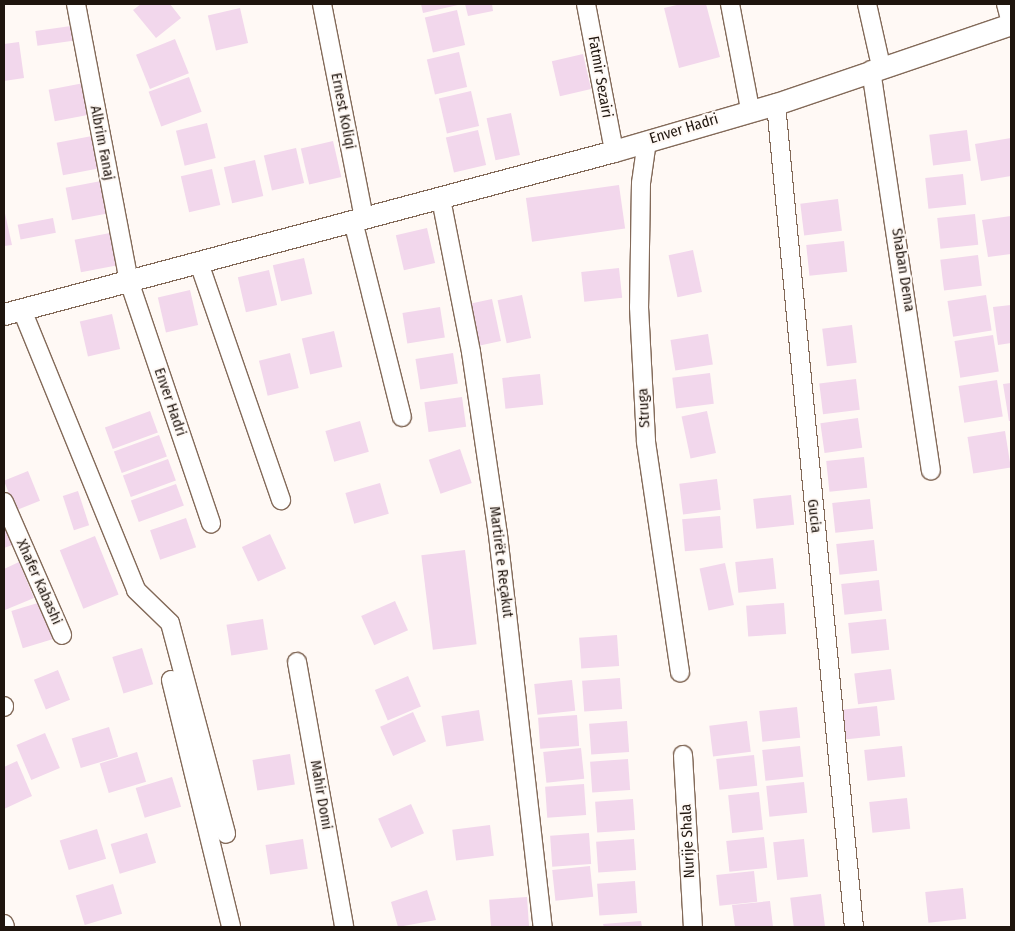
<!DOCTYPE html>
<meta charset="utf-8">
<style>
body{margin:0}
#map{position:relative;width:1015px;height:931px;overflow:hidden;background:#fff9f5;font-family:"Fira Sans Condensed",sans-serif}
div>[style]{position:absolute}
.building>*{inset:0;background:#f2d7ec;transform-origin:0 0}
.roads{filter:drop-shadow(1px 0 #836a59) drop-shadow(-1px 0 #836a59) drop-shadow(0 1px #836a59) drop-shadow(0 -1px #836a59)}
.minor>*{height:18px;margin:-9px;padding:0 9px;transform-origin:9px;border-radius:9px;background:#fff}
.tertiary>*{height:21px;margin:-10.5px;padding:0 10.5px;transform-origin:10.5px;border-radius:10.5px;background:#fff}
span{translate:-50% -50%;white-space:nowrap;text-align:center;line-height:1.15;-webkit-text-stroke:4px #fff9f5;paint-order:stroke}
.street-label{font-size:15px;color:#1f150e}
.frame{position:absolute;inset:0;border:5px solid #1f150e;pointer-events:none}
</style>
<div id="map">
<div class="building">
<div style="clip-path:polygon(141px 4px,170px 4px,181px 18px,156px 38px,133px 10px)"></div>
<div style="clip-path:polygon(421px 4px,458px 4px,458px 5px,423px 13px)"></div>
<div style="clip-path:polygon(465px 4px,492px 4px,493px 11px,468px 16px)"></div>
<div style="clip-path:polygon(681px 4px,706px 4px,720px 57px,679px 68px,664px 8px)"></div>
<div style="left:240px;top:8px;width:36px;height:33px;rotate:77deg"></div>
<div style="left:457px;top:10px;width:36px;height:33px;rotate:77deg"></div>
<div style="left:71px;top:26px;width:15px;height:36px;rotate:82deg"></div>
<div style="left:175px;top:39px;width:37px;height:42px;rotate:68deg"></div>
<div style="clip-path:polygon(19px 42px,24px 78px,4px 81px,4px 44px)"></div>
<div style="left:459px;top:52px;width:36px;height:33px;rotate:77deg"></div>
<div style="left:583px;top:54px;width:36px;height:32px;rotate:77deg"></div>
<div style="left:189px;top:77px;width:37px;height:43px;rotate:70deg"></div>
<div style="left:84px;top:83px;width:32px;height:36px;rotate:79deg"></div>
<div style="left:471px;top:91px;width:36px;height:33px;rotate:77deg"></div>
<div style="left:511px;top:113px;width:43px;height:25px;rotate:78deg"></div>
<div style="left:207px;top:123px;width:36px;height:32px;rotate:76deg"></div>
<div style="left:478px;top:130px;width:36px;height:33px;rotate:77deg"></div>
<div style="left:967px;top:130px;width:31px;height:38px;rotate:83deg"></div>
<div style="left:92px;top:136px;width:33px;height:36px;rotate:79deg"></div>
<div style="clip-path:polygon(1011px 138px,1011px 176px,981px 181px,975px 144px)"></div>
<div style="left:333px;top:141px;width:37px;height:33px;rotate:77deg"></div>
<div style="left:296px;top:148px;width:36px;height:33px;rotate:77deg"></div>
<div style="left:255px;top:160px;width:37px;height:32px;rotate:77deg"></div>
<div style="left:212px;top:169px;width:37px;height:32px;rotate:77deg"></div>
<div style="left:963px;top:174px;width:31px;height:38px;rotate:84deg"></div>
<div style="left:101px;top:181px;width:33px;height:36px;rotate:79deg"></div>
<div style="left:619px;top:185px;width:44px;height:94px;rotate:82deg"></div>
<div style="left:838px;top:199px;width:32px;height:38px;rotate:83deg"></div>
<div style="clip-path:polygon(4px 209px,12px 245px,4px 246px)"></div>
<div style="left:975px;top:214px;width:31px;height:38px;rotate:84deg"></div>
<div style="clip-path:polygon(1011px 216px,1011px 254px,988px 257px,982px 220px)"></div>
<div style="left:53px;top:218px;width:15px;height:36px;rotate:79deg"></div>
<div style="left:427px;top:228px;width:36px;height:32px;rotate:77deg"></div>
<div style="left:110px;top:233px;width:33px;height:36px;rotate:79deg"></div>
<div style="left:844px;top:241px;width:31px;height:38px;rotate:84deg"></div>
<div style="left:693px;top:250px;width:43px;height:25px;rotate:78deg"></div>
<div style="left:978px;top:255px;width:31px;height:38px;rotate:83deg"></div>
<div style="left:304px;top:258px;width:37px;height:32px;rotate:77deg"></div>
<div style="left:619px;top:268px;width:30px;height:38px;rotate:84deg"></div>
<div style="left:269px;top:270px;width:36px;height:32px;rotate:77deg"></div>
<div style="left:190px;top:290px;width:36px;height:33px;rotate:77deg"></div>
<div style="left:522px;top:295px;width:44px;height:25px;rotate:78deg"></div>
<div style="left:986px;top:295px;width:36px;height:39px;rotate:81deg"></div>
<div style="left:492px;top:299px;width:43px;height:25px;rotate:78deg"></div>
<div style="clip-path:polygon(1011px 305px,1011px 343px,998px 345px,993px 307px)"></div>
<div style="left:440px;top:307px;width:31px;height:38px;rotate:81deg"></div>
<div style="left:112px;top:314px;width:36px;height:33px;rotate:77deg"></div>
<div style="left:852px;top:325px;width:38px;height:30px;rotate:83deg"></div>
<div style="left:334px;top:331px;width:37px;height:33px;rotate:77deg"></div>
<div style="left:708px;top:334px;width:31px;height:38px;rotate:81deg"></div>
<div style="left:993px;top:335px;width:37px;height:39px;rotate:81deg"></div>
<div style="left:290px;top:353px;width:36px;height:32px;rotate:76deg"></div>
<div style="left:453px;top:353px;width:31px;height:38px;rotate:81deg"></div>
<div style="left:710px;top:373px;width:31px;height:38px;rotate:83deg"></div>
<div style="left:540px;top:374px;width:31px;height:38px;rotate:84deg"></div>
<div style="left:856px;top:379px;width:31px;height:37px;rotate:83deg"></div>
<div style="left:997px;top:380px;width:37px;height:39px;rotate:81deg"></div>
<div style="clip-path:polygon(1011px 383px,1011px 421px,1009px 421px,1003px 384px)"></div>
<div style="left:462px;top:397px;width:30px;height:38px;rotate:82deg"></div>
<div style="left:150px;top:411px;width:23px;height:48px;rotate:70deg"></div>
<div style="left:707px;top:411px;width:43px;height:26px;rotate:78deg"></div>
<div style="left:858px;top:418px;width:30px;height:38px;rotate:82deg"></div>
<div style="left:360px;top:421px;width:32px;height:36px;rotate:74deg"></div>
<div style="left:1005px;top:431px;width:37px;height:38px;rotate:81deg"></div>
<div style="left:159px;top:435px;width:23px;height:48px;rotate:70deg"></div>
<div style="left:460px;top:449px;width:36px;height:33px;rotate:71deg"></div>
<div style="left:864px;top:457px;width:31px;height:38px;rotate:84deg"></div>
<div style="left:168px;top:459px;width:23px;height:48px;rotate:70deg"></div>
<div style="left:28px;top:471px;width:32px;height:26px;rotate:68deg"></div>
<div style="left:717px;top:479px;width:31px;height:38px;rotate:83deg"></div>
<div style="left:380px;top:483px;width:32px;height:36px;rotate:74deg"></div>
<div style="left:176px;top:484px;width:23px;height:48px;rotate:70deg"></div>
<div style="left:78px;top:491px;width:36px;height:16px;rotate:72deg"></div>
<div style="left:791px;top:495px;width:30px;height:38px;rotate:84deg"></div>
<div style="left:870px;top:499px;width:30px;height:38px;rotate:84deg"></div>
<div style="left:720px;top:516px;width:32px;height:38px;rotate:85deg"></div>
<div style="left:186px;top:518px;width:31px;height:38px;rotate:71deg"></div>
<div style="clip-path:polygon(4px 519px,15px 544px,4px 548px)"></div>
<div style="left:270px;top:534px;width:38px;height:31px;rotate:65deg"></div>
<div style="left:95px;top:536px;width:63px;height:38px;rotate:68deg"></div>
<div style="left:874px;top:540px;width:31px;height:38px;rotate:84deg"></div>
<div style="left:465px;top:550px;width:95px;height:44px;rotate:83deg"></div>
<div style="left:773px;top:558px;width:31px;height:38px;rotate:84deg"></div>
<div style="clip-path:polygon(19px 562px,34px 598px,5px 610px,4px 569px)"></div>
<div style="left:725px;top:563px;width:43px;height:26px;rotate:78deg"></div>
<div style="left:879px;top:580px;width:31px;height:38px;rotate:84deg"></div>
<div style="left:395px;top:601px;width:32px;height:37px;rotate:66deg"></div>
<div style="left:41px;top:602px;width:39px;height:31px;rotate:73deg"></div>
<div style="left:784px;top:603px;width:31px;height:38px;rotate:86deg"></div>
<div style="left:263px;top:619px;width:31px;height:37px;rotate:81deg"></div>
<div style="left:886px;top:619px;width:31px;height:38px;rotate:84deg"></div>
<div style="left:617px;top:635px;width:31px;height:38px;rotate:86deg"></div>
<div style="left:142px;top:648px;width:38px;height:31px;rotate:73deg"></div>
<div style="left:891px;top:669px;width:31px;height:37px;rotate:83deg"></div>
<div style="left:58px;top:670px;width:32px;height:26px;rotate:68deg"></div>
<div style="left:408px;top:676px;width:33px;height:36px;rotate:67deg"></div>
<div style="left:620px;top:678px;width:31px;height:38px;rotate:86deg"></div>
<div style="left:572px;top:680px;width:31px;height:38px;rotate:84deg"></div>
<div style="left:877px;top:706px;width:30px;height:38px;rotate:84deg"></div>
<div style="left:797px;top:707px;width:31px;height:38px;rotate:84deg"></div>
<div style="left:479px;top:710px;width:31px;height:38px;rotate:81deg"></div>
<div style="left:413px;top:712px;width:32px;height:36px;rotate:66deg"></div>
<div style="left:577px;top:715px;width:31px;height:39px;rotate:86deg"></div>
<div style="left:627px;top:721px;width:31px;height:38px;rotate:86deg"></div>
<div style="left:747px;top:721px;width:31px;height:38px;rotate:83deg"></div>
<div style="left:109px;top:727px;width:31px;height:39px;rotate:73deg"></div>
<div style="left:45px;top:733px;width:38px;height:31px;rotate:67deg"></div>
<div style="left:800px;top:746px;width:31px;height:38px;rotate:84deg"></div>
<div style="left:902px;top:746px;width:31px;height:38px;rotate:84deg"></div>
<div style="left:581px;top:748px;width:31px;height:38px;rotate:84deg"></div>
<div style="left:137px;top:752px;width:31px;height:39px;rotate:73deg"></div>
<div style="left:290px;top:754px;width:31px;height:38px;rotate:81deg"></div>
<div style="left:754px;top:755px;width:31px;height:38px;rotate:84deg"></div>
<div style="left:628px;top:759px;width:31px;height:38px;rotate:86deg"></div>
<div style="clip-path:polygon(17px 761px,32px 796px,4px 809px,4px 767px)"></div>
<div style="left:172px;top:777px;width:31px;height:38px;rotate:73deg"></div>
<div style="left:804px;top:782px;width:31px;height:38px;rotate:84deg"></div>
<div style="left:584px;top:784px;width:31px;height:39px;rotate:86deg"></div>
<div style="left:759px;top:792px;width:38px;height:31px;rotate:84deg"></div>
<div style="left:907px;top:798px;width:31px;height:38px;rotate:84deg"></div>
<div style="left:633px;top:799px;width:31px;height:38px;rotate:86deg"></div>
<div style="left:411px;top:804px;width:32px;height:36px;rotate:66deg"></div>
<div style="left:490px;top:825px;width:31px;height:38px;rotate:83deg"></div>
<div style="left:97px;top:829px;width:31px;height:39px;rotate:73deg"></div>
<div style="left:147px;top:833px;width:31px;height:38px;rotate:73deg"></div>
<div style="left:589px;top:833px;width:31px;height:39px;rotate:86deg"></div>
<div style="left:764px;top:837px;width:31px;height:38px;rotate:84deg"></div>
<div style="left:303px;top:839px;width:30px;height:38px;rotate:81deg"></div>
<div style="left:634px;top:839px;width:31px;height:38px;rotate:86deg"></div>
<div style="left:804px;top:839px;width:38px;height:31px;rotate:84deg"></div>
<div style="left:590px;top:866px;width:31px;height:38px;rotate:84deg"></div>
<div style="left:754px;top:871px;width:31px;height:38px;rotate:84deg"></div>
<div style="left:635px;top:881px;width:32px;height:38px;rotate:86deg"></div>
<div style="left:113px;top:884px;width:31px;height:39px;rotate:73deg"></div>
<div style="left:963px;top:888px;width:31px;height:38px;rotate:84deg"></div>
<div style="clip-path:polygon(427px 890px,436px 920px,398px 927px,391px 902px)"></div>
<div style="left:821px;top:894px;width:33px;height:31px;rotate:83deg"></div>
<div style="left:527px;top:897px;width:30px;height:38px;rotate:86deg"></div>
<div style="clip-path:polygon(770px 901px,773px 927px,735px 927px,732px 905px)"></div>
<div style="clip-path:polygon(641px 921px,642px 927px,604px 927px,603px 924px)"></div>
</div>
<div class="roads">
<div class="minor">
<div style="left:76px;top:4px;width:282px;rotate:79.2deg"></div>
<div style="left:129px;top:281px;width:256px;rotate:71.3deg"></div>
<div style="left:322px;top:4px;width:219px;rotate:78.9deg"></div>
<div style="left:586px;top:4px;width:150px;rotate:79.2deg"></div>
<div style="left:730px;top:4px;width:107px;rotate:79.2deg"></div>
<div style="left:867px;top:4px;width:64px;rotate:77.3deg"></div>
<div style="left:1006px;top:4px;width:20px;rotate:75deg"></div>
<div style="left:871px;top:70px;width:405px;rotate:81.5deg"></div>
<div style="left:776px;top:104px;width:827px;rotate:84.59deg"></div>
<div style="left:647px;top:141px;width:42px;rotate:98.1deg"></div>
<div style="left:641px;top:183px;width:124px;rotate:90.9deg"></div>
<div style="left:639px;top:307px;width:135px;rotate:87deg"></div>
<div style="left:646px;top:442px;width:233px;rotate:81.6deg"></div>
<div style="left:441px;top:199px;width:156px;rotate:78.9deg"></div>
<div style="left:471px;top:352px;width:185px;rotate:81.6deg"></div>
<div style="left:498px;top:535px;width:395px;rotate:83.5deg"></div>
<div style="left:353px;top:221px;width:202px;rotate:76deg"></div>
<div style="left:199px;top:263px;width:251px;rotate:70.9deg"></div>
<div style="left:22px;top:310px;width:302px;rotate:67.8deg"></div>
<div style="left:136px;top:590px;width:47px;rotate:44.1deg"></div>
<div style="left:170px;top:623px;width:218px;rotate:75.1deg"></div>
<div style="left:4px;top:502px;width:145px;rotate:66.4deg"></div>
<div style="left:297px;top:662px;width:269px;rotate:79.9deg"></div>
<div style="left:171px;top:680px;width:254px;rotate:76.3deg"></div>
<div style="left:4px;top:706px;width:1px;rotate:90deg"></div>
<div style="left:683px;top:755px;width:172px;rotate:86.7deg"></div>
<div style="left:4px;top:924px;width:3px;rotate:72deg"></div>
</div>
<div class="tertiary">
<div style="left:4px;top:314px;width:631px;rotate:-14.96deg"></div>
<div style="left:614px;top:151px;width:169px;rotate:-16.2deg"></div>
<div style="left:776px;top:104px;width:248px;rotate:-18.8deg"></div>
</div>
</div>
<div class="street-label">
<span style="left:600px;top:77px;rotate:80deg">Fatmir Sezairi</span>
<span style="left:343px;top:111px;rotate:79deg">Ernest Koliqi</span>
<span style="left:684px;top:129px;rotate:-17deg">Enver Hadri</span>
<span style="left:102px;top:143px;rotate:79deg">Albrim Fanaj</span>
<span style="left:903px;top:270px;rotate:81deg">Shaban Dema</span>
<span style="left:170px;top:402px;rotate:71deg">Enver Hadri</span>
<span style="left:644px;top:408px;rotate:-93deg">Struga</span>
<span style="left:814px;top:516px;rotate:83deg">Gucia</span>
<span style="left:501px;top:562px;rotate:83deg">Martirët e Reçakut</span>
<span style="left:39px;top:582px;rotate:66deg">Xhafer Kabashi</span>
<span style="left:321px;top:795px;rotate:80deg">Mahir Domi</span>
<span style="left:688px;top:841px;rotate:-93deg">Nurije Shala</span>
</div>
<div class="frame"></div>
</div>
